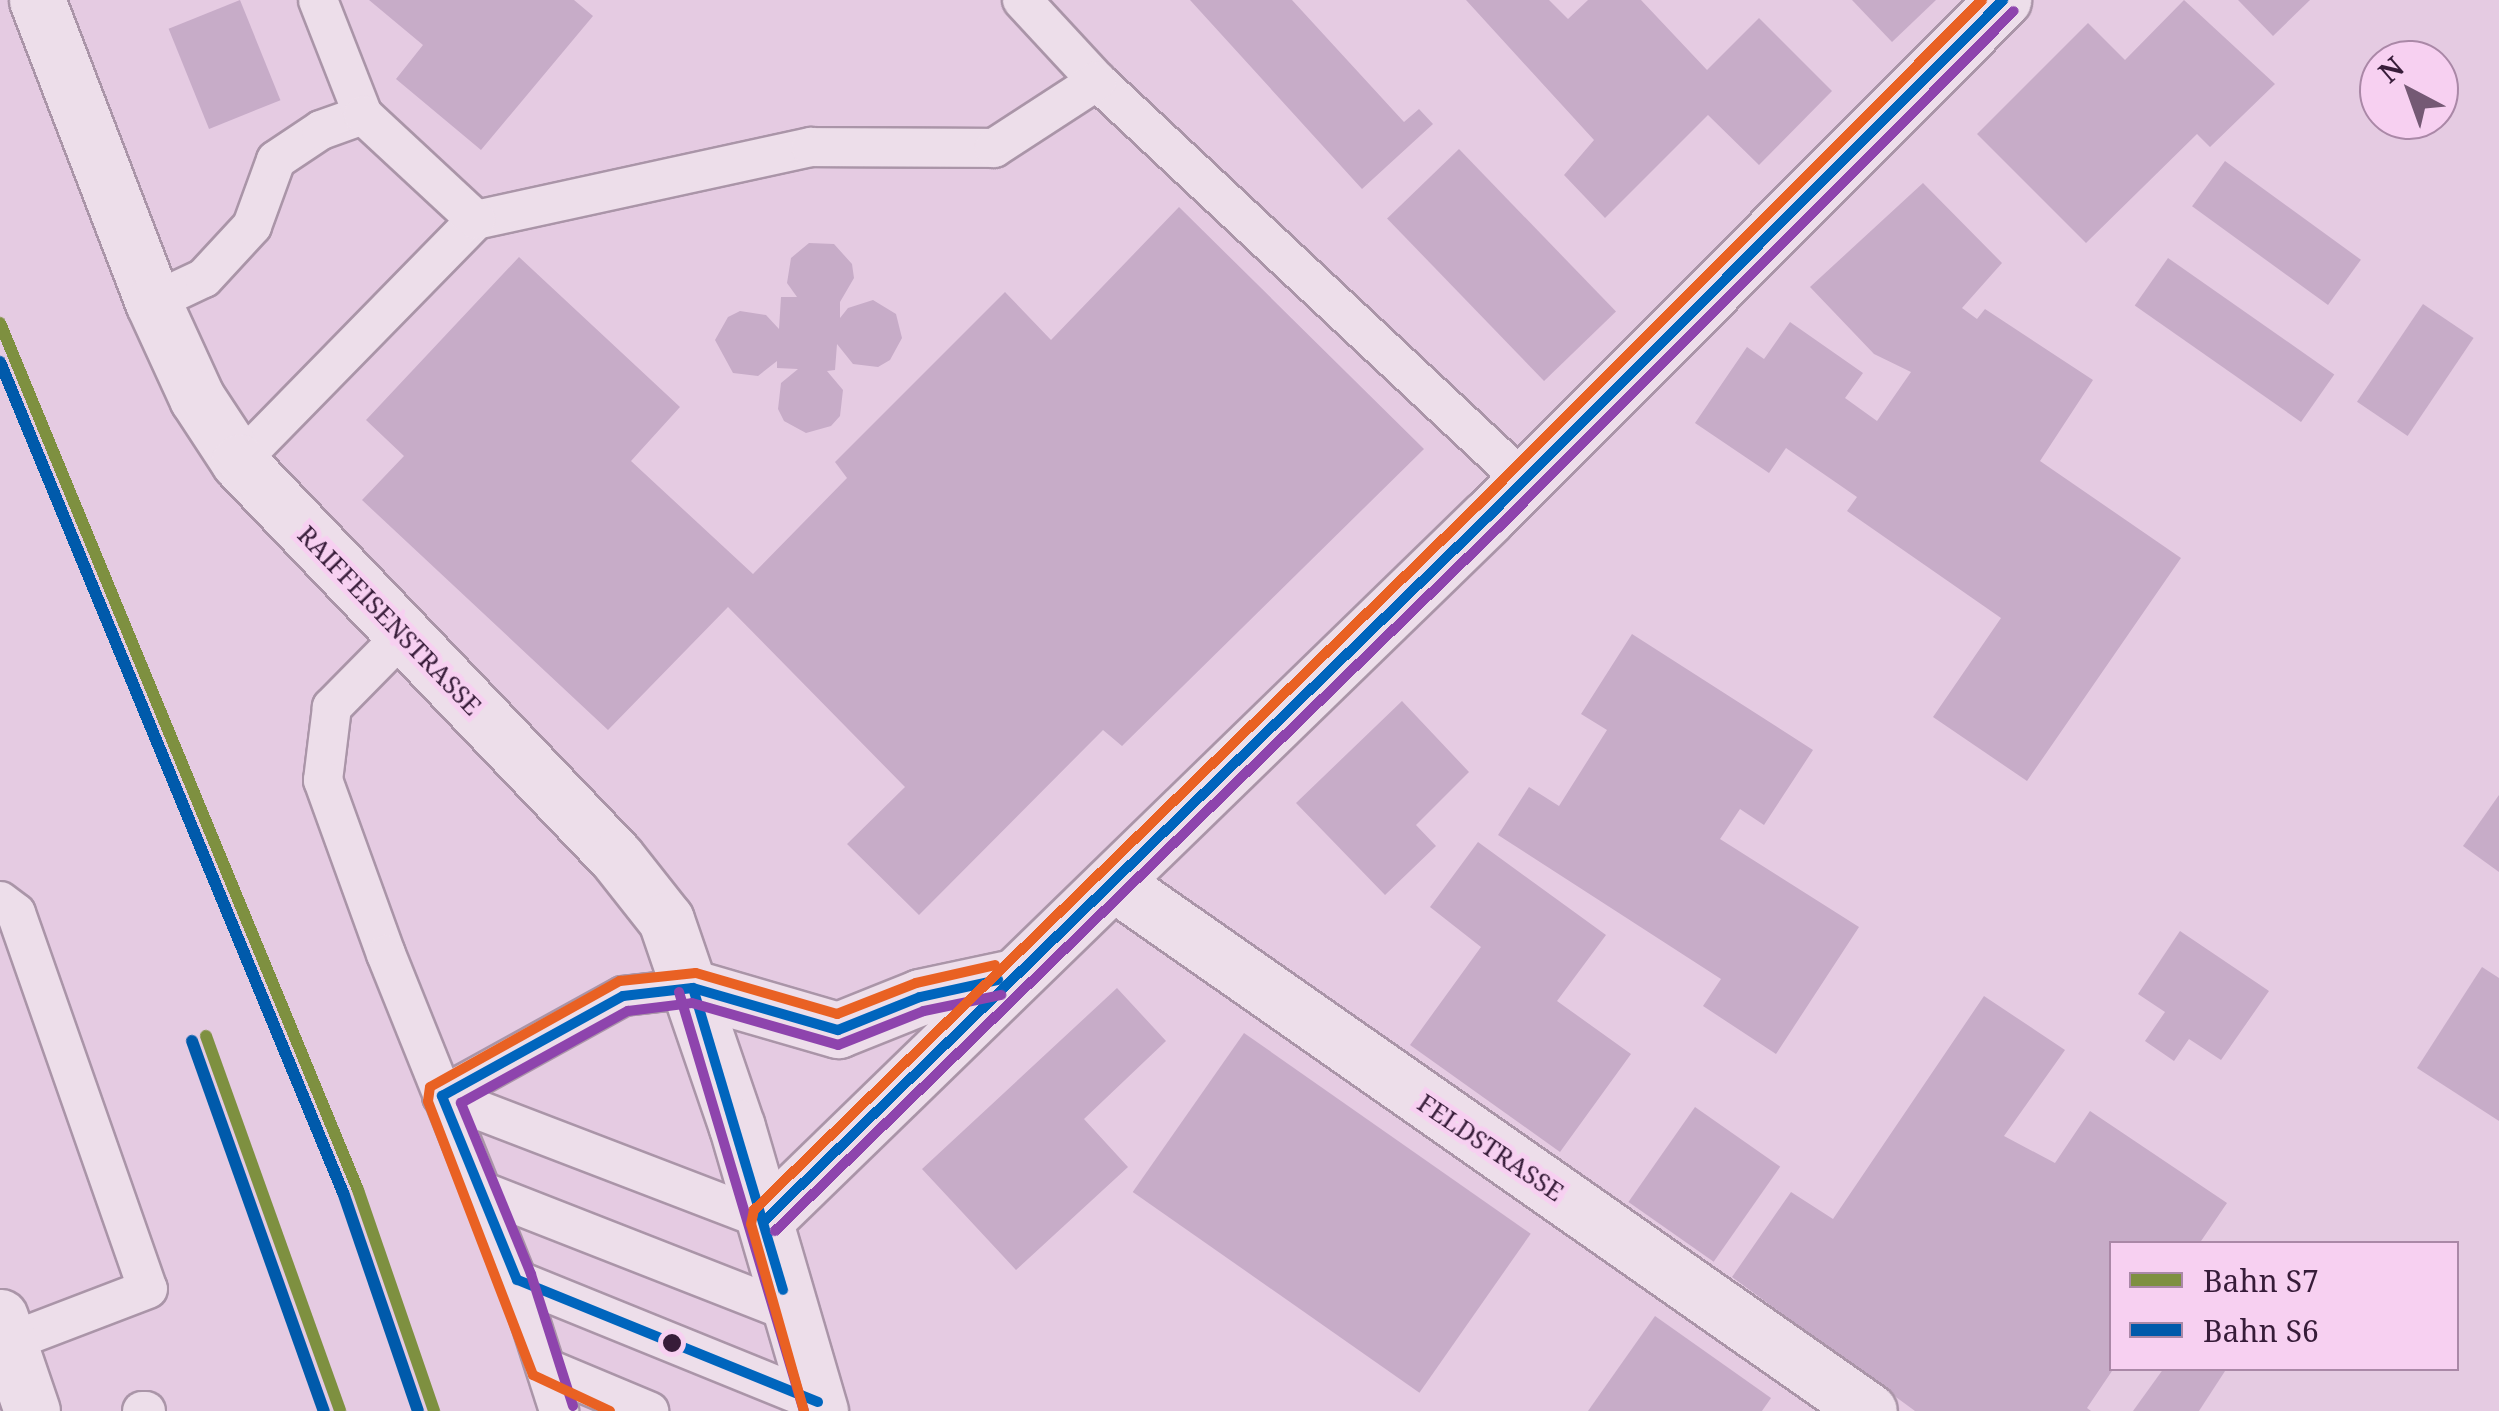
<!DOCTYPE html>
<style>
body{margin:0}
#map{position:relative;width:2499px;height:1411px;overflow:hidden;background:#e5cbe2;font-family:"Noto Serif",serif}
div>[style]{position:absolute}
.building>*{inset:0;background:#c7acc8;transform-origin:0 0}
.roads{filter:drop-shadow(2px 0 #aa95a8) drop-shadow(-2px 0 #aa95a8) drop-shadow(0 2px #aa95a8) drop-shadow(0 -2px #aa95a8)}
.service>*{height:38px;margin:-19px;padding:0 19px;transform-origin:19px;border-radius:19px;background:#eddeea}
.minor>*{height:55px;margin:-27.5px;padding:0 27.5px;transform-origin:27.5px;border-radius:27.5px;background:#eddeea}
.bus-1>*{height:10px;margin:-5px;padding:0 5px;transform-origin:5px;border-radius:5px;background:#0065bd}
.bus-2>*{height:10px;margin:-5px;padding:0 5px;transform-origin:5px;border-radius:5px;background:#8e44ad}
.bus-3>*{height:10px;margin:-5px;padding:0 5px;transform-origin:5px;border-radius:5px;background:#e96123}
.rail-1>*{height:12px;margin:-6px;padding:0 6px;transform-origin:6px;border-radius:6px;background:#7e9040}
.rail-2>*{height:12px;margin:-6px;padding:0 6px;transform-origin:6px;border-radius:6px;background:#005aab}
.dots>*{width:28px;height:28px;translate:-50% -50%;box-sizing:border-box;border:5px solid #f7d0f1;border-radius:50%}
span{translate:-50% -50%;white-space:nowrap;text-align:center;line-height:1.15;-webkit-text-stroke:10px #f7d0f1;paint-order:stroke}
.street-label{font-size:25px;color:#371c39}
.legend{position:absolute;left:2109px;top:1241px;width:350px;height:130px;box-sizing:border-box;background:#f7d0f1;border:2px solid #aa88a7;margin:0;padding:12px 18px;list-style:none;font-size:30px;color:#371c39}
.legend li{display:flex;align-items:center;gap:20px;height:50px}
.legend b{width:50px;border:2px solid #aa88a7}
.north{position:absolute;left:2359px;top:40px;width:100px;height:100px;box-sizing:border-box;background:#f7d0f1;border:2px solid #aa88a7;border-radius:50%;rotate:319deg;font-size:28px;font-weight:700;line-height:40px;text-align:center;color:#371c39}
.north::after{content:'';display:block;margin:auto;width:35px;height:45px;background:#745974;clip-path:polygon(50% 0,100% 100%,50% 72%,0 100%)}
</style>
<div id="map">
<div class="building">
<div style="left:240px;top:0;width:108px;height:77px;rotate:68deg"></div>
<div style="clip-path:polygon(369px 0,574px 0,593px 16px,481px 150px,396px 79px,423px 45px)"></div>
<div style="clip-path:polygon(1190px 0,1292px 0,1404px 122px,1419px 109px,1433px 124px,1362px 189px)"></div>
<div style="clip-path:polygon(1466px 0,1549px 0,1568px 19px,1588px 0,1641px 0,1707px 70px,1759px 18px,1832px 91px,1759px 165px,1708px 115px,1605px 218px,1564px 175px,1594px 140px)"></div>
<div style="clip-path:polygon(1852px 0,1936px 0,1892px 42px)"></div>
<div style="clip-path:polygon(2184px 0,2275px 84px,2210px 147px,2197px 134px,2086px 243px,1977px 134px,2088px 23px,2125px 60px)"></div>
<div style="clip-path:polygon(2238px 0,2310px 0,2273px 36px)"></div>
<div style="left:1459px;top:149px;width:226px;height:100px;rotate:46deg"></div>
<div style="left:2225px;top:161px;width:168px;height:56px;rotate:36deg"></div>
<div style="clip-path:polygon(1923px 183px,2002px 263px,1962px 308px,1977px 319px,1985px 309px,2093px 380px,2040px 461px,2181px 558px,2027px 781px,1933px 717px,2001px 618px,1847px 511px,1857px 497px,1786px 448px,1769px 473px,1695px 423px,1747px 347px,1764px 359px,1790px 322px,1863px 373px,1845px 398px,1877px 421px,1911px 372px,1874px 354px,1810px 287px)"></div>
<div style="clip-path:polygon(1179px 207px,1424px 449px,1122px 746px,1103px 730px,919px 915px,847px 844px,905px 787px,728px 607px,608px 730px,362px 500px,404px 456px,366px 420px,519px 257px,680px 407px,631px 461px,753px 574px,847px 478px,835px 462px,1005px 292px,1051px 340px)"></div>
<div style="clip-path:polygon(809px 243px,834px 244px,852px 264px,854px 278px,840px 302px,840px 318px,848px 308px,873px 300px,896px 314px,902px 338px,890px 360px,878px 367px,853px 364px,837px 344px,835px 370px,827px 371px,843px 390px,840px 416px,831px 426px,806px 433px,784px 421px,778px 409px,781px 383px,798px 369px,777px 368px,777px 361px,758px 376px,733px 373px,715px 340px,728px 317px,740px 311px,766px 315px,779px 329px,781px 297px,797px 297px,787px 283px,791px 258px)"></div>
<div style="left:2168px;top:258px;width:203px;height:58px;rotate:35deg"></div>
<div style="left:2423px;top:304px;width:61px;height:118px;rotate:34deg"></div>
<div style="clip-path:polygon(1632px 634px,1813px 750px,1764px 825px,1740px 809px,1720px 839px,1859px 927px,1776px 1054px,1703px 1006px,1721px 979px,1498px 835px,1529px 787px,1559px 806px,1607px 730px,1581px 714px)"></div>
<div style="clip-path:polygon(1402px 701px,1469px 772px,1416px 825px,1436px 846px,1385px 895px,1296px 803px)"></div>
<div style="clip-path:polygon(2499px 795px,2499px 872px,2463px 846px)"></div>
<div style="clip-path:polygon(1478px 842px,1606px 935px,1557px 1001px,1631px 1054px,1560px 1152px,1410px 1045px,1481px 947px,1430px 907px)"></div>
<div style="clip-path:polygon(2180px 931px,2269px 991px,2221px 1060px,2189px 1039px,2174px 1061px,2145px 1041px,2165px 1012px,2138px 994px)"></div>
<div style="clip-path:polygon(2482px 967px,2499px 978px,2499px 1121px,2417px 1068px)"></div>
<div style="clip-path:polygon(1117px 988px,1166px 1041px,1084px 1119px,1128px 1167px,1016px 1270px,922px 1169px)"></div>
<div style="clip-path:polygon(1984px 996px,2065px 1050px,2004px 1136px,2055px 1163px,2090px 1111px,2227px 1203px,2199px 1244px,2112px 1244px,2114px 1368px,2087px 1408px,2091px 1411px,1915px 1411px,1732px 1277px,1791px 1192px,1833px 1219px)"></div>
<div style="left:1244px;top:1033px;width:350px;height:194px;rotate:35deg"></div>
<div style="left:1695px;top:1107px;width:104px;height:116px;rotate:35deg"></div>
<div style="clip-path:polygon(1655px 1316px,1771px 1398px,1762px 1411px,1588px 1411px)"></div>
<div style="clip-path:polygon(2164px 1368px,2227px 1368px,2199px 1411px,2133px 1411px)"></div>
</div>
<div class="roads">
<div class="service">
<div style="left:1022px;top:0;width:110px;rotate:47.2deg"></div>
<div style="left:1097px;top:81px;width:585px;rotate:43.13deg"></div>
<div style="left:476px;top:220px;width:343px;rotate:-12.3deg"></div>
<div style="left:811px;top:147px;width:183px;rotate:0.3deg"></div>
<div style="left:994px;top:148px;width:123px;rotate:-33deg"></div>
<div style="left:153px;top:302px;width:56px;rotate:-25.2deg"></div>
<div style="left:204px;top:278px;width:71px;rotate:-47.3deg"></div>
<div style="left:252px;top:226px;width:70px;rotate:-70deg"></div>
<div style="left:276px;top:160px;width:54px;rotate:-33.7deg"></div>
<div style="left:321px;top:130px;width:45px;rotate:-19.7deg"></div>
<div style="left:363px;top:115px;width:123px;rotate:-111.4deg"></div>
<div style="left:239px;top:462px;width:339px;rotate:-45.6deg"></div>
<div style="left:476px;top:220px;width:154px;rotate:-137.1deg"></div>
<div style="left:404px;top:634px;width:103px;rotate:134.6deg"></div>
<div style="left:332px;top:707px;width:74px;rotate:97deg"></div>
<div style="left:323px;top:780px;width:185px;rotate:70.1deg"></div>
<div style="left:386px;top:954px;width:351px;rotate:68.1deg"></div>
<div style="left:517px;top:1280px;width:138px;rotate:72.2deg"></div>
<div style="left:0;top:901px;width:20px;rotate:37deg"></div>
<div style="left:16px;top:913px;width:398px;rotate:70.7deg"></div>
<div style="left:148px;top:1289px;width:149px;rotate:159.1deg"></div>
<div style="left:442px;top:1096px;width:346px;rotate:21deg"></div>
<div style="left:442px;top:1096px;width:207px;rotate:-28.9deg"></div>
<div style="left:623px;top:996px;width:70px;rotate:-6.5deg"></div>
<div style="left:484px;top:1192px;width:326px;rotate:21.4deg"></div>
<div style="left:517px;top:1280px;width:325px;rotate:22.1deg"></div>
<div style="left:546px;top:1368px;width:112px;rotate:22.7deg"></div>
<div style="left:142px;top:1411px;width:4px"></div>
</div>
<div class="minor">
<div style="left:37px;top:0;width:324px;rotate:69deg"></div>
<div style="left:153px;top:302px;width:106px;rotate:65.4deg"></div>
<div style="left:197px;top:398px;width:77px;rotate:56.7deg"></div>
<div style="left:239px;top:462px;width:547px;rotate:46.33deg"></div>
<div style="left:617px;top:858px;width:79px;rotate:51.7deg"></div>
<div style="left:666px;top:920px;width:219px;rotate:71.1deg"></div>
<div style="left:737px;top:1127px;width:296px;rotate:73.7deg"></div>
<div style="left:1114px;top:883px;width:921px;rotate:34.97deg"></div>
<div style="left:693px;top:988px;width:151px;rotate:16.2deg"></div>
<div style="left:838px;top:1030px;width:88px;rotate:-21.9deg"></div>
<div style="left:920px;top:997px;width:95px;rotate:-12.1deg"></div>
<div style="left:765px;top:1220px;width:1008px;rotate:-44.2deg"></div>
<div style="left:1488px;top:517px;width:730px;rotate:-45.11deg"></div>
<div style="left:0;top:1317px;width:99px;rotate:71.2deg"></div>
</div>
</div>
<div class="bus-1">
<div style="left:693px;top:988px;width:315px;rotate:73.4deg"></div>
<div style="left:765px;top:1220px;width:1008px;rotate:-44.2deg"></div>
<div style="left:1488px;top:517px;width:730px;rotate:-45.11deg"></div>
<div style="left:818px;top:1402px;width:325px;rotate:-157.9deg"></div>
<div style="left:517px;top:1280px;width:199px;rotate:-112.2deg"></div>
<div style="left:442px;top:1096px;width:207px;rotate:-28.9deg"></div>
<div style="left:623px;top:996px;width:70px;rotate:-6.5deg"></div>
<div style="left:693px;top:988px;width:151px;rotate:16.2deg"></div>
<div style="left:838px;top:1030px;width:88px;rotate:-21.9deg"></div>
<div style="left:920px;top:997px;width:80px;rotate:-12.3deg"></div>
</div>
<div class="bus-2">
<div style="left:679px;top:992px;width:437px;rotate:73.4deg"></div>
<div style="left:775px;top:1231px;width:1008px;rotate:-44.2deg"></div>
<div style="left:1498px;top:528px;width:730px;rotate:-45.06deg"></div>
<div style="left:573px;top:1406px;width:139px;rotate:-107.7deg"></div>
<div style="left:531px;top:1274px;width:185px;rotate:-112.3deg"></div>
<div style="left:461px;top:1103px;width:191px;rotate:-28.9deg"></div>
<div style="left:628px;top:1011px;width:64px;rotate:-7.1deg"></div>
<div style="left:692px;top:1003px;width:152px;rotate:16deg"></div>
<div style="left:838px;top:1045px;width:92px;rotate:-21.6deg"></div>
<div style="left:924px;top:1011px;width:79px;rotate:-11.7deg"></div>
</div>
<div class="bus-3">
<div style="left:610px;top:1411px;width:85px;rotate:-154.9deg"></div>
<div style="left:533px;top:1375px;width:293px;rotate:-111deg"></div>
<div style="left:428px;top:1101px;width:14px;rotate:-82deg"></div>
<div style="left:430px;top:1087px;width:218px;rotate:-29.2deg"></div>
<div style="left:620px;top:981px;width:76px;rotate:-6deg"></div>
<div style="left:696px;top:973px;width:147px;rotate:16.2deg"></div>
<div style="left:837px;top:1014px;width:85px;rotate:-21.4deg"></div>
<div style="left:916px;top:983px;width:81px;rotate:-12.8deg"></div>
<div style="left:804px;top:1411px;width:194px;rotate:-105.8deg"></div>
<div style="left:751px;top:1224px;width:14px;rotate:-78deg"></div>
<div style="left:754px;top:1210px;width:1009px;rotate:-44.24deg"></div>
<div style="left:1477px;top:506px;width:715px;rotate:-45.06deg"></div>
</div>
<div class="rail-1">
<div style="left:0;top:323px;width:938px;rotate:67.56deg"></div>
<div style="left:358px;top:1190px;width:234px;rotate:71deg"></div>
<div style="left:206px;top:1036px;width:398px;rotate:70.3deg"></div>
</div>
<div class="rail-2">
<div style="left:0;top:362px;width:901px;rotate:67.56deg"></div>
<div style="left:344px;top:1195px;width:228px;rotate:71.1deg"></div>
<div style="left:192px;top:1041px;width:393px;rotate:70.4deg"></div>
</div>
<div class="dots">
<div style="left:672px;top:1343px;background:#371c39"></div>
</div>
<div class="street-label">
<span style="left:390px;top:620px;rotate:46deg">RAIFFEISENSTRASSE</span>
<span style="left:1491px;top:1147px;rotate:34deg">FELDSTRASSE</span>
</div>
<ul class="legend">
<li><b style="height:12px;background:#7e9040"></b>Bahn S7</li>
<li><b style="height:12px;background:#005aab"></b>Bahn S6</li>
</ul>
<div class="north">N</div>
</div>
